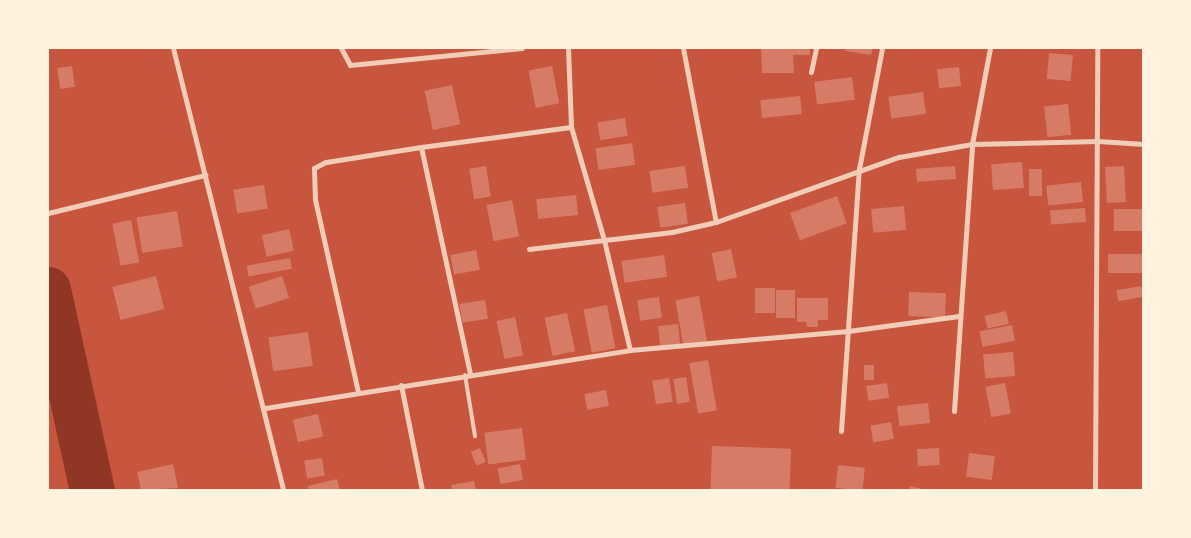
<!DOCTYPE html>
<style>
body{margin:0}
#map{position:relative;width:1191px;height:538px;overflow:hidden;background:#c8553d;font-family:Bitter,serif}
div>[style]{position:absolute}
.river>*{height:45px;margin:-22.5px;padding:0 22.5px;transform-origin:22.5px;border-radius:22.5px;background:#8f3625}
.building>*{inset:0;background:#d67c66;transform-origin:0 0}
.service>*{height:4px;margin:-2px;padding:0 2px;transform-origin:2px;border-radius:2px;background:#f1ccb7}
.minor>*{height:5px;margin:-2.5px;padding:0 2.5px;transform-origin:2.5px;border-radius:2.5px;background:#f1ccb7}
span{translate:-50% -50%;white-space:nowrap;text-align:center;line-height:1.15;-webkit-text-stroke:5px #fff3e0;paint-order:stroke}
.frame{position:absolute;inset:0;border:49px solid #fff3e0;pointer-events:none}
</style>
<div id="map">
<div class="river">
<div style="left:48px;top:289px;width:206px;rotate:77.7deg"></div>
</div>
<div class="building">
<div style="clip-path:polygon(761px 48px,810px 48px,810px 55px,793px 55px,794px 73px,762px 73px)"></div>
<div style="clip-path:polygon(846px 48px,873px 48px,871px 55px,845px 51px)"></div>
<div style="left:1049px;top:53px;width:24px;height:26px;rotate:5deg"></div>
<div style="left:72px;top:66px;width:21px;height:15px;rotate:82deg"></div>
<div style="left:552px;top:66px;width:38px;height:24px;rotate:79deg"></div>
<div style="left:959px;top:67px;width:19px;height:22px;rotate:84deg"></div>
<div style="left:852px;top:77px;width:23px;height:38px;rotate:83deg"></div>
<div style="left:452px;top:85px;width:40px;height:28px;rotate:78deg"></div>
<div style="left:923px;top:92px;width:22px;height:35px;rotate:82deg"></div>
<div style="left:800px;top:96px;width:18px;height:40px;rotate:84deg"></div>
<div style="left:1068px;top:104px;width:31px;height:24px;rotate:84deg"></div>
<div style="left:625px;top:118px;width:18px;height:28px;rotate:81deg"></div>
<div style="left:632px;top:143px;width:22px;height:37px;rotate:82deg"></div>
<div style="left:1022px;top:162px;width:26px;height:31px;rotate:86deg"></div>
<div style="left:486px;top:166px;width:31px;height:17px;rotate:81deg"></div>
<div style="left:685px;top:166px;width:22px;height:36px;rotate:82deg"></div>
<div style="left:955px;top:166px;width:13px;height:39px;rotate:86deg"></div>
<div style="left:1124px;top:166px;width:36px;height:19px;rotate:87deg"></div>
<div style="left:1029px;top:169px;width:13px;height:27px"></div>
<div style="left:1081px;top:182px;width:20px;height:35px;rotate:84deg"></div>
<div style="left:264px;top:185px;width:24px;height:31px;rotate:81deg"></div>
<div style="left:576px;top:195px;width:20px;height:40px;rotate:84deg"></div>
<div style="left:837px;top:196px;width:29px;height:50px;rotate:70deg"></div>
<div style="left:512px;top:200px;width:37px;height:26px;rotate:79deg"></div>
<div style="left:685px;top:203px;width:21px;height:28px;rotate:82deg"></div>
<div style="left:904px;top:206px;width:24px;height:33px;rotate:85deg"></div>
<div style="left:1085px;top:208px;width:14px;height:35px;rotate:86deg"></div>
<div style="left:1144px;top:209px;width:22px;height:30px;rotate:90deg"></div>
<div style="left:177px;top:211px;width:36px;height:41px;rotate:81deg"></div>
<div style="left:131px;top:220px;width:43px;height:19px;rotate:79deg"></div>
<div style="left:289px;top:229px;width:22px;height:28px;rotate:77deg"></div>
<div style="left:731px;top:249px;width:29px;height:20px;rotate:78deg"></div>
<div style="left:476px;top:250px;width:20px;height:26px;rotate:79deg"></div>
<div style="left:1144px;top:254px;width:19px;height:36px;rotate:90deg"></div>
<div style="left:664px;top:255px;width:22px;height:43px;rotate:82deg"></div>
<div style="left:290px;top:258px;width:11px;height:44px;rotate:80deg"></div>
<div style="left:156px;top:276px;width:34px;height:45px;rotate:76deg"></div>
<div style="left:282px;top:276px;width:23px;height:35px;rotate:72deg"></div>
<div style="left:1141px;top:286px;width:11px;height:25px;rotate:80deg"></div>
<div style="left:755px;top:288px;width:20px;height:25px"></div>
<div style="left:776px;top:290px;width:19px;height:28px"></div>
<div style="left:909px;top:292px;width:37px;height:24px;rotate:2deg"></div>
<div style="left:699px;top:296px;width:46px;height:24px;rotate:80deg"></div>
<div style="left:659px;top:297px;width:21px;height:22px;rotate:82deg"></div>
<div style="clip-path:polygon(797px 298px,828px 298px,828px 320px,818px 320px,818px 327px,807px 327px,806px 322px,797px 322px)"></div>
<div style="left:485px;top:300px;width:19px;height:26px;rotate:81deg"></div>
<div style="left:607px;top:305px;width:44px;height:24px;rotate:79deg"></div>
<div style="left:1006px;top:311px;width:13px;height:22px;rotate:77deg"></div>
<div style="left:567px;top:313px;width:39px;height:23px;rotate:78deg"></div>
<div style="left:515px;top:317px;width:39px;height:19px;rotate:78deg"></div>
<div style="left:678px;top:324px;width:20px;height:20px;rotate:84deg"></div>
<div style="left:1012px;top:325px;width:16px;height:33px;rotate:79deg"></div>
<div style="left:308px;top:332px;width:34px;height:40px;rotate:82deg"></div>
<div style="left:1013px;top:352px;width:24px;height:30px;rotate:85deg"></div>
<div style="left:708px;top:360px;width:51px;height:19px;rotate:80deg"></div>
<div style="left:864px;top:365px;width:10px;height:15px"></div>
<div style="left:686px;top:377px;width:25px;height:13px;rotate:81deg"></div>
<div style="left:669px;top:378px;width:24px;height:17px;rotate:81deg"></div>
<div style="left:887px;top:383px;width:15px;height:21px;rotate:82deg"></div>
<div style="left:1005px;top:383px;width:31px;height:20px;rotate:79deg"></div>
<div style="left:606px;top:390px;width:16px;height:22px;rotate:79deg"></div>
<div style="left:928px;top:403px;width:20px;height:31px;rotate:84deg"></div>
<div style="left:318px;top:414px;width:23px;height:26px;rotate:77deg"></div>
<div style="left:891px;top:422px;width:17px;height:21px;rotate:80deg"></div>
<div style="left:522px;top:428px;width:32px;height:38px;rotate:83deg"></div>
<div style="left:712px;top:446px;width:79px;height:44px;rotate:2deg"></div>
<div style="left:480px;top:448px;width:15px;height:10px;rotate:67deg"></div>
<div style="left:939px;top:448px;width:17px;height:22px;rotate:87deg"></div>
<div style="left:969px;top:453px;width:26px;height:24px;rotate:7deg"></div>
<div style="left:322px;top:458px;width:18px;height:18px;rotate:81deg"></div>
<div style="clip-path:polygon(173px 464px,178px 488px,141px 490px,137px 472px)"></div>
<div style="left:520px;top:464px;width:16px;height:23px;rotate:79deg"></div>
<div style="left:838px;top:465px;width:27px;height:23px;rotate:6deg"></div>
<div style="clip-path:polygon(337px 479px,340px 490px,309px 490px,308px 486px)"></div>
<div style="clip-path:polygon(474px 481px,476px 490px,452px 490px,451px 485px)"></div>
<div style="clip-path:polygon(910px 486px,926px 490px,909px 490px)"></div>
</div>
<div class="service">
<div style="left:465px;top:375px;width:62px;rotate:80.7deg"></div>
</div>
<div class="minor">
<div style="left:173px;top:48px;width:455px;rotate:76deg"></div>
<div style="left:341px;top:48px;width:19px;rotate:62deg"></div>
<div style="left:350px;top:65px;width:173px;rotate:-5.6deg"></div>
<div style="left:568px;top:48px;width:79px;rotate:87.8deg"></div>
<div style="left:571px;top:127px;width:118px;rotate:73.7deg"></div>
<div style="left:604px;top:240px;width:113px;rotate:76.7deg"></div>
<div style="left:683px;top:48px;width:177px;rotate:79.3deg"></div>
<div style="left:811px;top:72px;width:25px;rotate:-78deg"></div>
<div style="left:421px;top:147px;width:232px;rotate:77.8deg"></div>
<div style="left:48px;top:213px;width:162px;rotate:-13.6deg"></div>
<div style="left:529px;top:249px;width:144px;rotate:-6.8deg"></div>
<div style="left:672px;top:232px;width:45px;rotate:-12.8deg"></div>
<div style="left:716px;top:222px;width:194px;rotate:-19.6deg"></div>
<div style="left:899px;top:157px;width:74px;rotate:-10.1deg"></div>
<div style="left:972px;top:144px;width:126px;rotate:-1.4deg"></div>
<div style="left:1098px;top:141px;width:46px;rotate:3.7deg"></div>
<div style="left:401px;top:385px;width:107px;rotate:78.7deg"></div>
<div style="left:358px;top:392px;width:198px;rotate:-102.6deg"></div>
<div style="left:315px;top:199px;width:31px;rotate:-92deg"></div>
<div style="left:314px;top:168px;width:13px;rotate:-27deg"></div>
<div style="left:326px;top:162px;width:96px;rotate:-9deg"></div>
<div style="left:421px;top:147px;width:151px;rotate:-7.6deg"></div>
<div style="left:265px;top:408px;width:370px;rotate:-9deg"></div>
<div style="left:630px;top:350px;width:219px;rotate:-5deg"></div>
<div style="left:848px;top:331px;width:112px;rotate:-7.7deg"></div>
<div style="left:954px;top:411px;width:268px;rotate:-86.1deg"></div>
<div style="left:972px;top:144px;width:98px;rotate:-79.4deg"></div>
<div style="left:841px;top:431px;width:263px;rotate:-86.1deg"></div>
<div style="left:859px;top:169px;width:123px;rotate:-79.2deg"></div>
<div style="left:1095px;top:490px;width:442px;rotate:-89.7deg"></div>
</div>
<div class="frame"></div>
</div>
